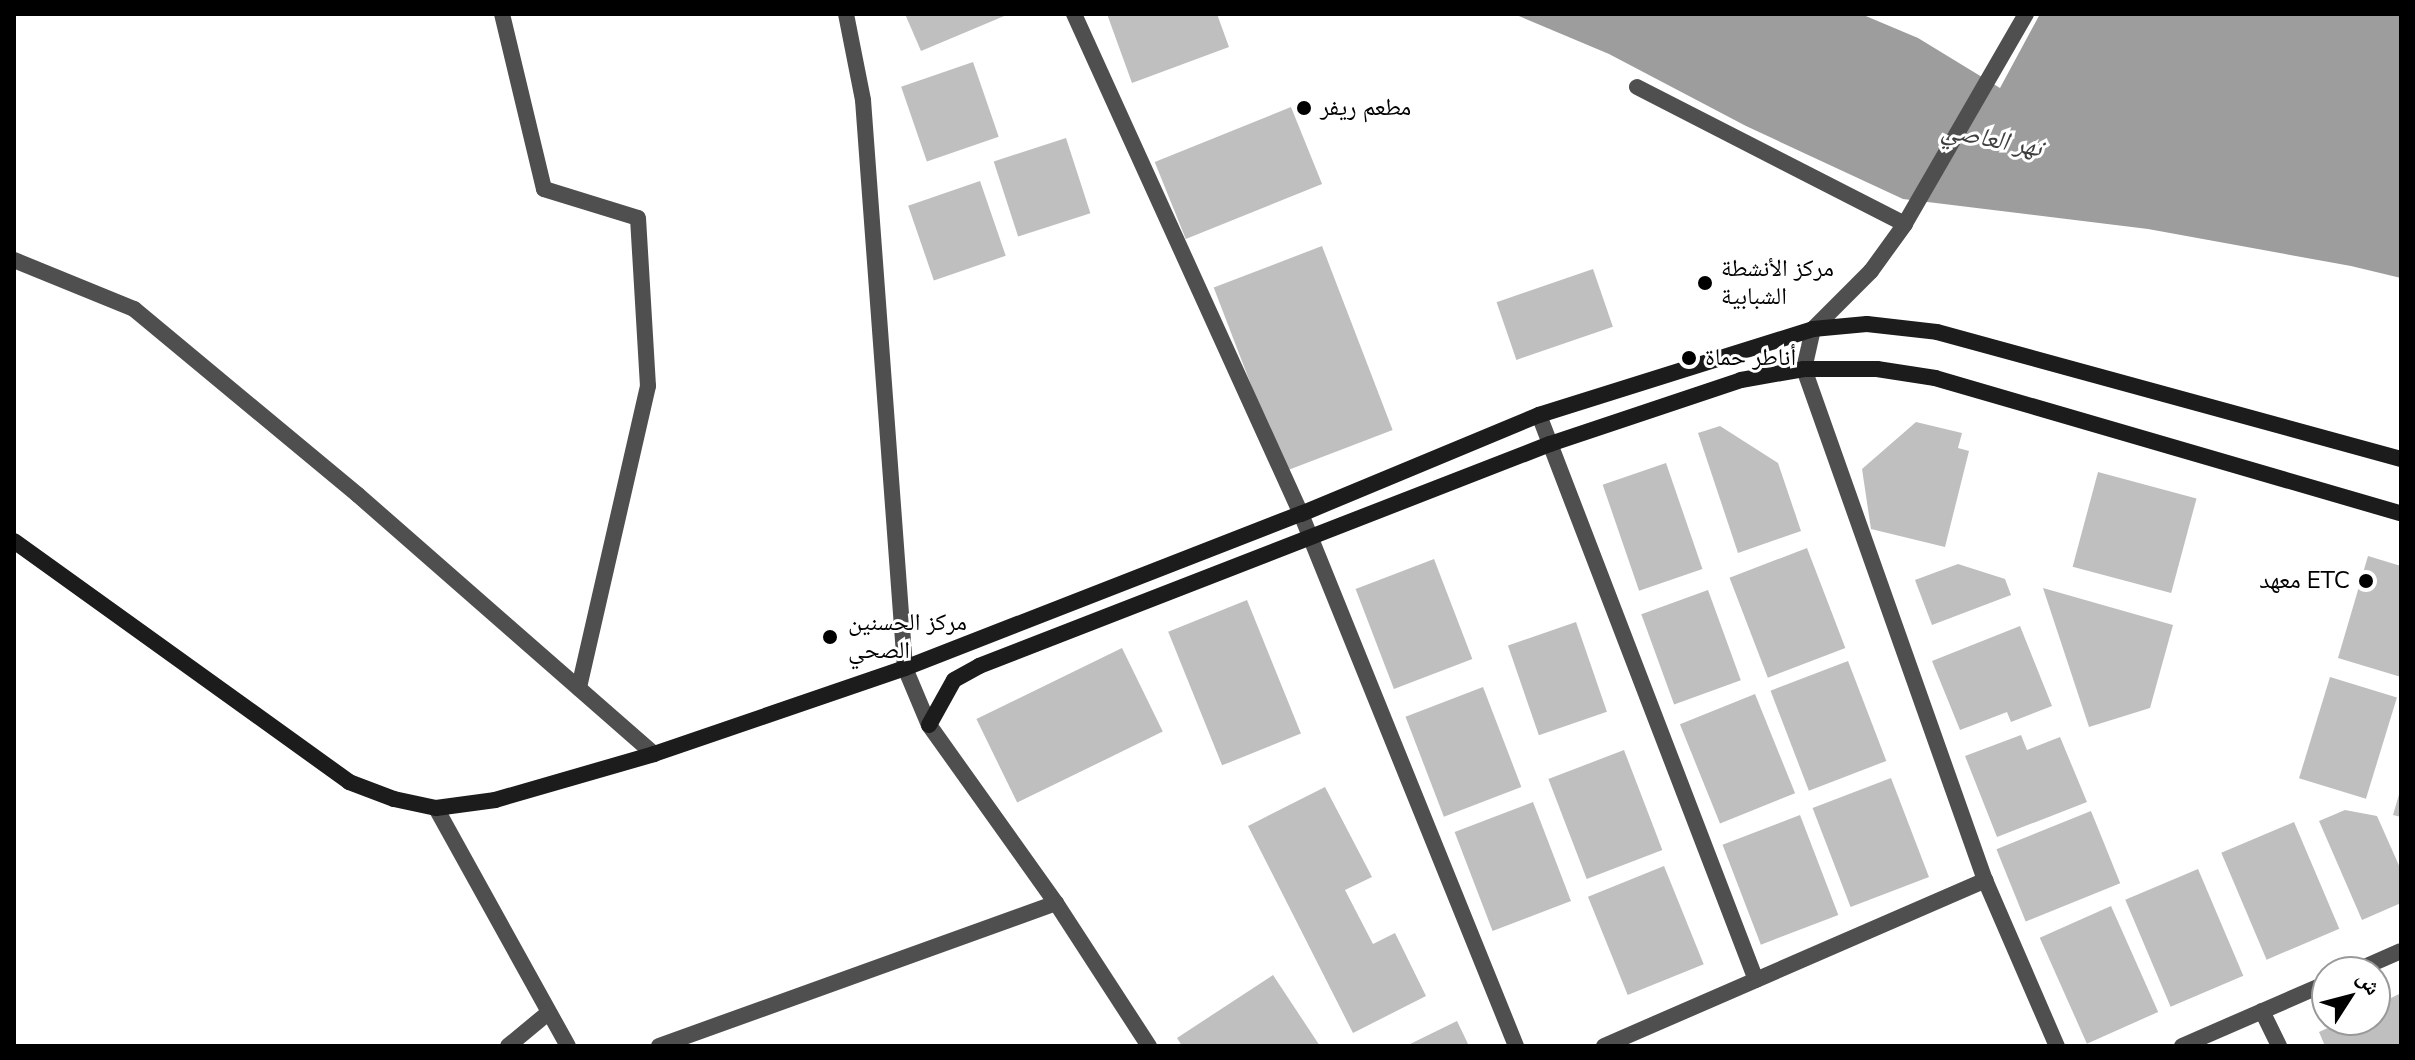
<!DOCTYPE html>
<meta charset="utf-8">
<style>
body{margin:0}
#map{position:relative;width:2415px;height:1060px;overflow:hidden;background:#fff;font-family:"Nunito Sans","Noto Naskh Arabic",sans-serif}
div>[style]{position:absolute}
.water>*{inset:0;background:#9d9d9d}
.building>*{inset:0;background:#bfbfbf;transform-origin:0 0}
.minor>*{height:16px;margin:-8px;padding:0 8px;transform-origin:8px;border-radius:8px;background:#4f4f4f}
.secondary>*{height:16px;margin:-8px;padding:0 8px;transform-origin:8px;border-radius:8px;background:#1c1c1c}
.dots>*{width:22px;height:22px;translate:-50% -50%;box-sizing:border-box;border:4px solid #fff;border-radius:50%}
span{translate:-50% -50%;white-space:nowrap;text-align:center;line-height:1.15;-webkit-text-stroke:6px #fff;paint-order:stroke}
.poi-label{font-size:24px;color:#000}
.left{translate:0 -50%;text-align:left}
.right{translate:-100% -50%;text-align:right}
.water-label{font-size:26px;color:#3e3e3e;font-style:italic}
.frame{position:absolute;inset:0;border:16px solid #000;pointer-events:none}
.north{position:absolute;left:2311px;top:956px;width:80px;height:80px;box-sizing:border-box;background:#fff;border:2px solid #999;border-radius:50%;rotate:54deg;font-size:22px;font-weight:700;line-height:32px;text-align:center;color:#000}
.north::after{content:'';display:block;margin:auto;width:28px;height:36px;background:#000;clip-path:polygon(50% 0,100% 100%,50% 72%,0 100%)}
</style>
<div id="map">
<div class="water">
<div style="clip-path:polygon(1514px 14px,1861px 14px,1918px 38px,2000px 88px,2040px 14px,2401px 14px,2401px 278px,2351px 266px,2148px 229px,1903px 199px,1746px 126px,1609px 54px)"></div>
</div>
<div class="building">
<div style="clip-path:polygon(905px 14px,1009px 14px,921px 51px)"></div>
<div style="clip-path:polygon(1107px 14px,1217px 14px,1229px 47px,1132px 83px)"></div>
<div style="left:973px;top:62px;width:79px;height:76px;rotate:71deg"></div>
<div style="left:1291px;top:107px;width:83px;height:147px;rotate:68deg"></div>
<div style="left:1066px;top:138px;width:79px;height:76px;rotate:72deg"></div>
<div style="left:980px;top:181px;width:79px;height:76px;rotate:71deg"></div>
<div style="left:1322px;top:246px;width:197px;height:116px;rotate:69deg"></div>
<div style="left:1593px;top:269px;width:61px;height:102px;rotate:71deg"></div>
<div style="clip-path:polygon(1916px 422px,1962px 433px,1958px 448px,1969px 451px,1945px 547px,1871px 529px,1862px 469px)"></div>
<div style="clip-path:polygon(1720px 426px,1778px 463px,1801px 531px,1738px 553px,1698px 433px)"></div>
<div style="left:1666px;top:463px;width:112px;height:67px;rotate:71deg"></div>
<div style="left:2098px;top:472px;width:102px;height:98px;rotate:15deg"></div>
<div style="left:1807px;top:548px;width:107px;height:83px;rotate:69deg"></div>
<div style="clip-path:polygon(2368px 556px,2401px 566px,2401px 677px,2338px 658px)"></div>
<div style="left:1434px;top:559px;width:107px;height:84px;rotate:69deg"></div>
<div style="clip-path:polygon(1958px 564px,2005px 579px,2011px 595px,1932px 625px,1915px 580px)"></div>
<div style="clip-path:polygon(2043px 588px,2173px 625px,2150px 708px,2089px 727px)"></div>
<div style="left:1708px;top:590px;width:96px;height:71px;rotate:70deg"></div>
<div style="left:1247px;top:600px;width:144px;height:85px;rotate:68deg"></div>
<div style="left:1576px;top:622px;width:95px;height:72px;rotate:71deg"></div>
<div style="clip-path:polygon(2020px 626px,2052px 706px,2011px 722px,2007px 712px,1960px 730px,1932px 661px)"></div>
<div style="left:1122px;top:648px;width:93px;height:162px;rotate:64deg"></div>
<div style="left:1848px;top:661px;width:107px;height:83px;rotate:69deg"></div>
<div style="left:2330px;top:677px;width:70px;height:106px;rotate:17deg"></div>
<div style="left:1483px;top:687px;width:107px;height:83px;rotate:69deg"></div>
<div style="left:1755px;top:694px;width:107px;height:81px;rotate:68deg"></div>
<div style="clip-path:polygon(2021px 735px,2027px 750px,2060px 737px,2087px 802px,1997px 837px,1965px 756px)"></div>
<div style="left:1624px;top:750px;width:107px;height:81px;rotate:69deg"></div>
<div style="left:1891px;top:778px;width:106px;height:84px;rotate:69deg"></div>
<div style="clip-path:polygon(1325px 787px,1372px 877px,1345px 890px,1373px 944px,1395px 933px,1426px 996px,1353px 1033px,1248px 826px)"></div>
<div style="clip-path:polygon(2400px 791px,2401px 791px,2401px 817px,2393px 815px)"></div>
<div style="left:1533px;top:802px;width:106px;height:84px;rotate:69deg"></div>
<div style="clip-path:polygon(2345px 810px,2377px 816px,2401px 870px,2401px 903px,2362px 920px,2319px 821px)"></div>
<div style="left:2091px;top:811px;width:78px;height:102px;rotate:68deg"></div>
<div style="left:1800px;top:815px;width:107px;height:83px;rotate:69deg"></div>
<div style="left:2294px;top:822px;width:116px;height:79px;rotate:67deg"></div>
<div style="left:1664px;top:866px;width:106px;height:82px;rotate:68deg"></div>
<div style="left:2198px;top:869px;width:116px;height:79px;rotate:67deg"></div>
<div style="left:2111px;top:906px;width:116px;height:78px;rotate:66deg"></div>
<div style="clip-path:polygon(1273px 975px,1320px 1046px,1182px 1046px,1177px 1038px)"></div>
<div style="clip-path:polygon(2401px 993px,2401px 1046px,2325px 1046px,2319px 1032px,2345px 1020px,2375px 1020px,2375px 1006px)"></div>
<div style="clip-path:polygon(1457px 1021px,1469px 1046px,1406px 1046px)"></div>
</div>
<div class="minor">
<div style="left:502px;top:14px;width:180px;rotate:76.5deg"></div>
<div style="left:544px;top:189px;width:98px;rotate:17.1deg"></div>
<div style="left:638px;top:218px;width:168px;rotate:86.6deg"></div>
<div style="left:648px;top:386px;width:310px;rotate:102.9deg"></div>
<div style="left:846px;top:14px;width:88px;rotate:78.8deg"></div>
<div style="left:863px;top:100px;width:570px;rotate:85.77deg"></div>
<div style="left:905px;top:668px;width:62px;rotate:67.2deg"></div>
<div style="left:929px;top:725px;width:219px;rotate:54.5deg"></div>
<div style="left:1056px;top:903px;width:171px;rotate:57deg"></div>
<div style="left:1074px;top:14px;width:549px;rotate:65.58deg"></div>
<div style="left:1301px;top:514px;width:574px;rotate:67.99deg"></div>
<div style="left:2026px;top:14px;width:242px;rotate:120deg"></div>
<div style="left:1905px;top:224px;width:58px;rotate:125.9deg"></div>
<div style="left:1871px;top:271px;width:82px;rotate:135deg"></div>
<div style="left:1813px;top:329px;width:41px;rotate:102.7deg"></div>
<div style="left:1804px;top:369px;width:542px;rotate:70.5deg"></div>
<div style="left:1985px;top:880px;width:181px;rotate:66.6deg"></div>
<div style="left:1637px;top:87px;width:301px;rotate:27.1deg"></div>
<div style="left:14px;top:260px;width:130px;rotate:22.2deg"></div>
<div style="left:134px;top:309px;width:291px;rotate:39.7deg"></div>
<div style="left:358px;top:495px;width:393px;rotate:41.2deg"></div>
<div style="left:1539px;top:415px;width:605px;rotate:68.99deg"></div>
<div style="left:436px;top:808px;width:272px;rotate:61deg"></div>
<div style="left:2353px;top:972px;width:52px;rotate:-23.6deg"></div>
<div style="left:2262px;top:1011px;width:39px;rotate:64deg"></div>
<div style="left:508px;top:1046px;width:52px;rotate:-39.5deg"></div>
<div style="left:659px;top:1046px;width:422px;rotate:-19.8deg"></div>
<div style="left:1604px;top:1046px;width:416px;rotate:-23.5deg"></div>
<div style="left:2182px;top:1046px;width:158px;rotate:-23.5deg"></div>
</div>
<div class="secondary">
<div style="left:14px;top:541px;width:413px;rotate:35.7deg"></div>
<div style="left:349px;top:782px;width:48px;rotate:20.7deg"></div>
<div style="left:394px;top:799px;width:43px;rotate:12.1deg"></div>
<div style="left:436px;top:808px;width:60px;rotate:-7.7deg"></div>
<div style="left:495px;top:800px;width:166px;rotate:-16.1deg"></div>
<div style="left:654px;top:754px;width:265px;rotate:-18.9deg"></div>
<div style="left:905px;top:668px;width:425px;rotate:-21.3deg"></div>
<div style="left:1301px;top:514px;width:258px;rotate:-22.6deg"></div>
<div style="left:1539px;top:415px;width:287px;rotate:-17.4deg"></div>
<div style="left:1813px;top:329px;width:54px;rotate:-5.3deg"></div>
<div style="left:1867px;top:324px;width:70px;rotate:6.5deg"></div>
<div style="left:1937px;top:332px;width:481px;rotate:15.3deg"></div>
<div style="left:929px;top:725px;width:51px;rotate:-60.9deg"></div>
<div style="left:954px;top:680px;width:29px;rotate:-29deg"></div>
<div style="left:979px;top:666px;width:613px;rotate:-21.25deg"></div>
<div style="left:1550px;top:444px;width:201px;rotate:-18.5deg"></div>
<div style="left:1741px;top:380px;width:64px;rotate:-9.9deg"></div>
<div style="left:1804px;top:369px;width:73px"></div>
<div style="left:1877px;top:369px;width:59px;rotate:8.8deg"></div>
<div style="left:1935px;top:378px;width:485px;rotate:16.2deg"></div>
</div>
<div class="dots">
<div style="left:1304px;top:108px;background:#000"></div>
<div style="left:1705px;top:283px;background:#000"></div>
<div style="left:1689px;top:358px;background:#000"></div>
<div style="left:2366px;top:581px;background:#000"></div>
<div style="left:830px;top:637px;background:#000"></div>
</div>
<div class="poi-label">
<span class="left" style="left:1320px;top:108px">مطعم ريفر</span>
<span class="left" style="left:1721px;top:283px">مركز الأنشطة<br>الشبابية</span>
<span class="left" style="left:1705px;top:358px">أناطر حماة</span>
<span class="right" style="left:2350px;top:581px">معهد ETC</span>
<span class="left" style="left:848px;top:637px">مركز الحسنين<br>الصحي</span>
</div>
<div class="water-label">
<span style="left:1992px;top:139px;rotate:11deg">نهر العاصي</span>
</div>
<div class="frame"></div>
<div class="north">ش</div>
</div>
